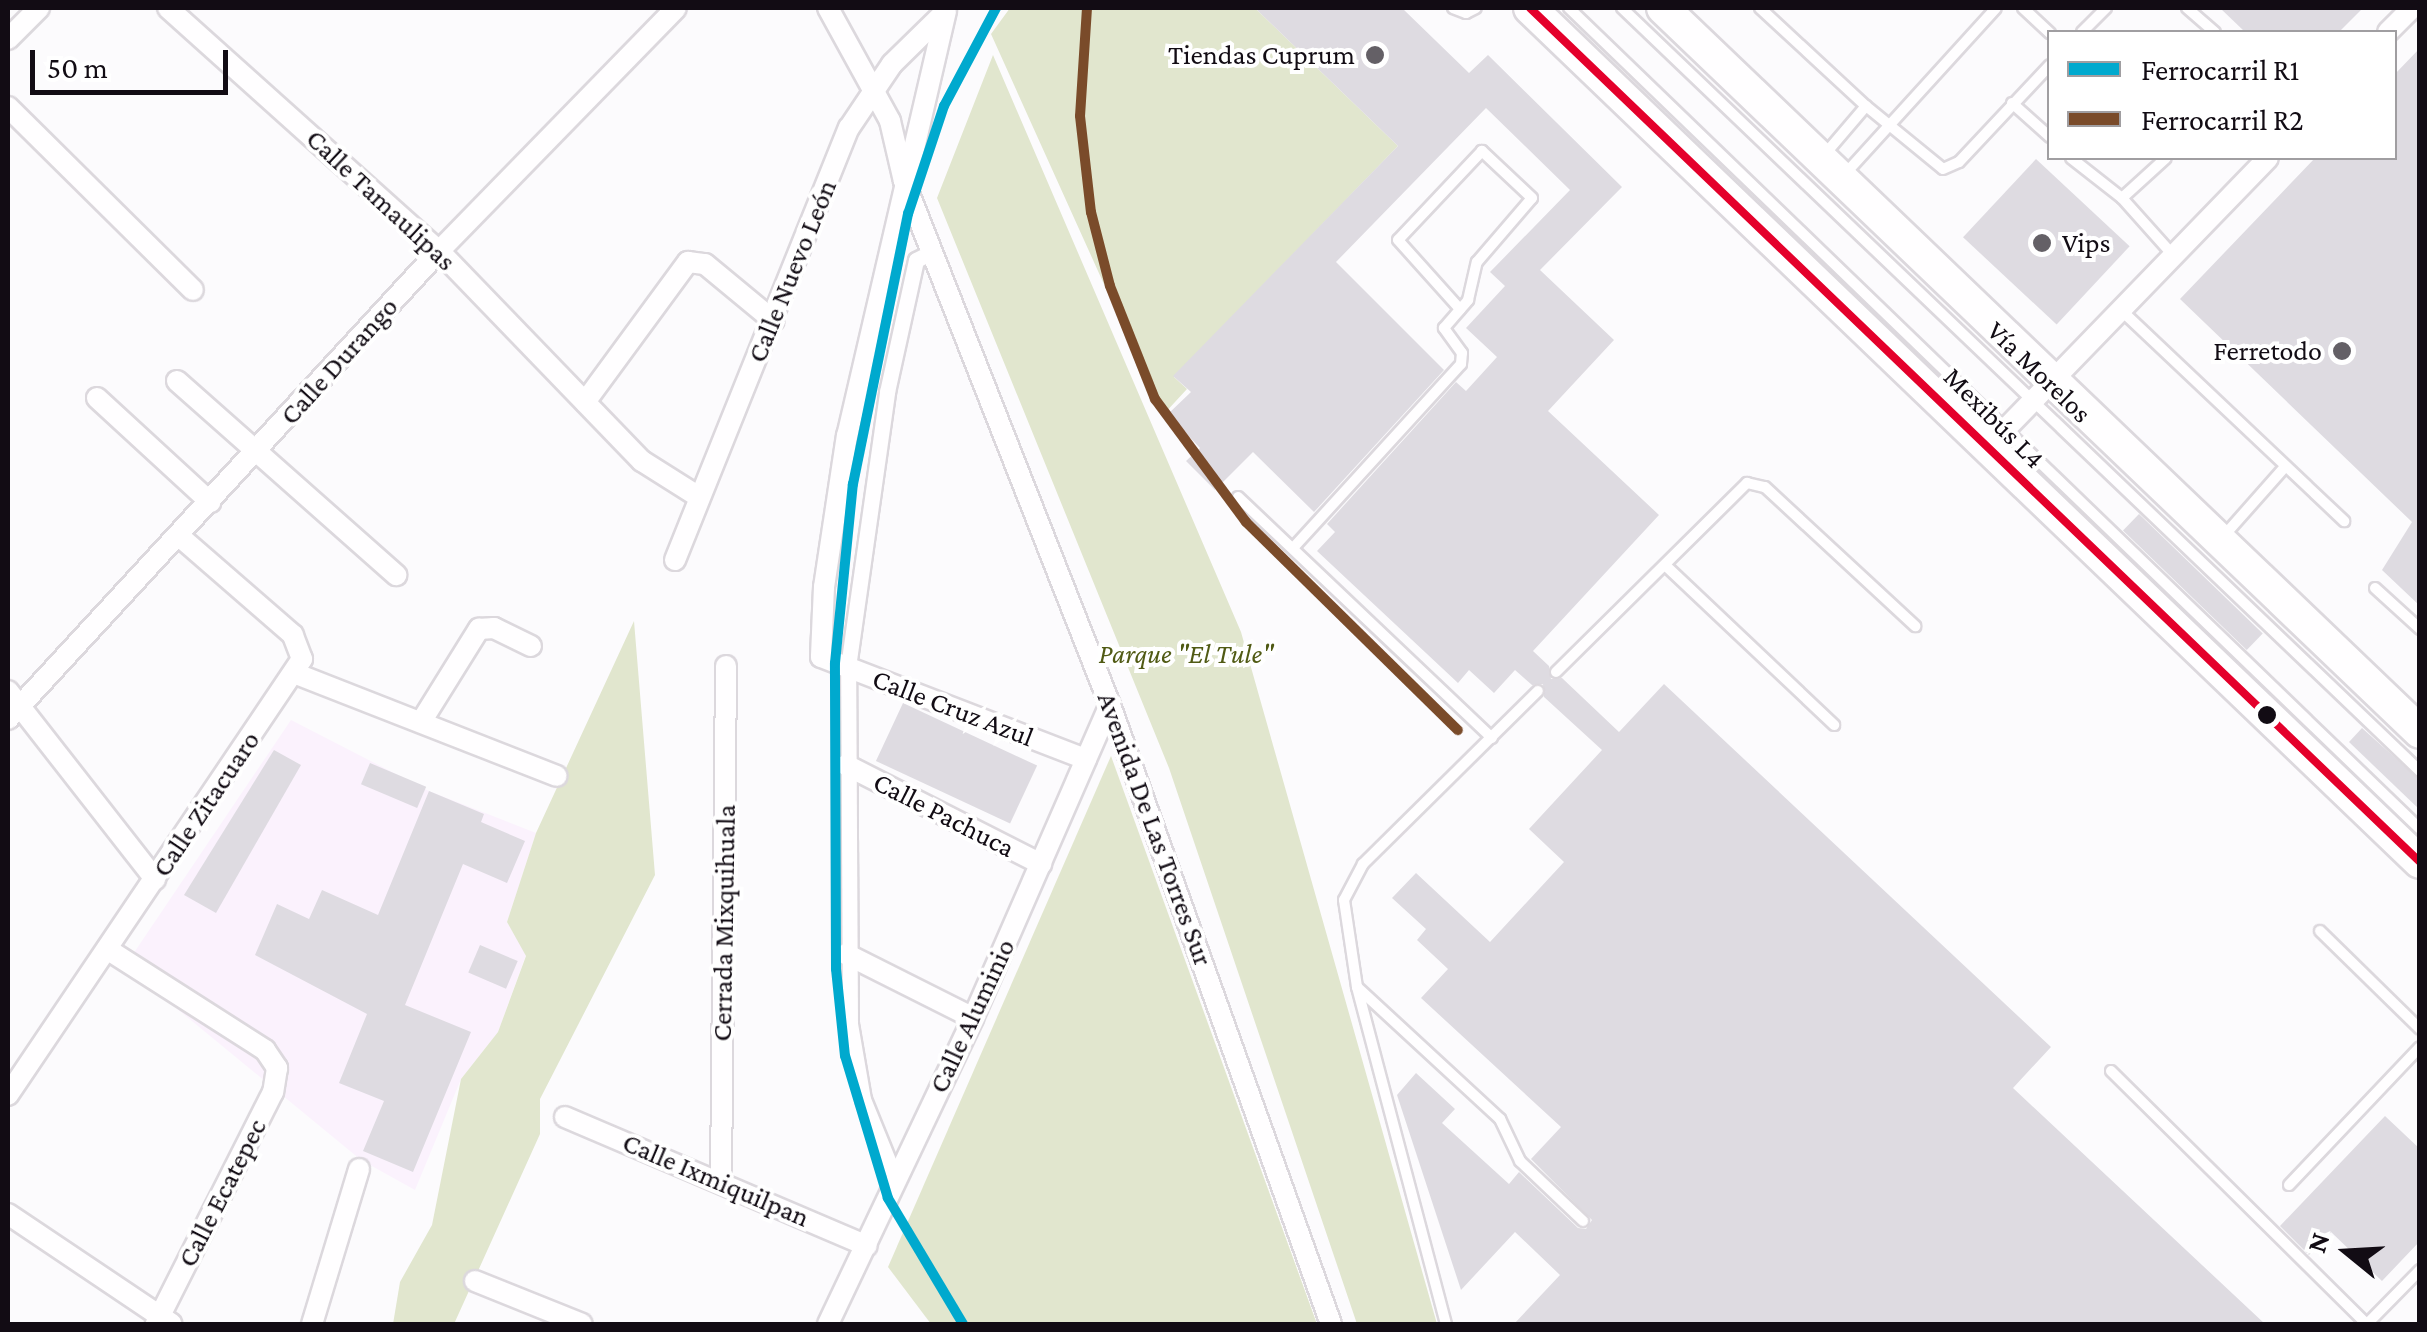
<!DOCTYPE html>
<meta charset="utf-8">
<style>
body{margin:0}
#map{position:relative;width:2427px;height:1332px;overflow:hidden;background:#fcfbfd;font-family:"Crimson Pro",serif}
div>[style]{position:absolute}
.education>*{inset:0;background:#fbf2fd}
.green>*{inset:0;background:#e1e6ce}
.building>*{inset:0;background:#dedbe1;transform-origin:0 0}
.roads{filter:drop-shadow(2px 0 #dcd8dd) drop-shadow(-2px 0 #dcd8dd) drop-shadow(0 2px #dcd8dd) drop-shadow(0 -2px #dcd8dd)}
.service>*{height:10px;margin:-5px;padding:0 5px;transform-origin:5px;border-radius:5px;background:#fffeff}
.pedestrian>*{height:15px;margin:-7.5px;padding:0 7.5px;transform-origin:7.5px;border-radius:7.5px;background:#fffeff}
.minor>*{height:20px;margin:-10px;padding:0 10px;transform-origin:10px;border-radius:10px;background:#fffeff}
.primary>*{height:32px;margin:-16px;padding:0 16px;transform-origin:16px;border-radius:16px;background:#fffeff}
.bus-1>*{height:8px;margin:-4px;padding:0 4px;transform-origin:4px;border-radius:4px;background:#e4002b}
.rail-1>*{height:10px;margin:-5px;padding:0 5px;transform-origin:5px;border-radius:5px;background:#00a9ce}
.rail-2>*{height:10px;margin:-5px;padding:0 5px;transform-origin:5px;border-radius:5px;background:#7a4b2a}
.dots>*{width:28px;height:28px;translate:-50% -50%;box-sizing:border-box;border:5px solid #fff;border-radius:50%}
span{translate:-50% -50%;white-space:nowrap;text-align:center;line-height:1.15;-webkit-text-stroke:8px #fff;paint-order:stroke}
.poi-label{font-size:28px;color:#120c14}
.right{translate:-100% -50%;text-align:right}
.left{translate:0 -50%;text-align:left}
.street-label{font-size:28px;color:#120c14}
.park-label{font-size:28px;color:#505a14;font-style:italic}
.frame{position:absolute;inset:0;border:10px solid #120c14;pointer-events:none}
.legend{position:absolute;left:2047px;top:30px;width:350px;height:130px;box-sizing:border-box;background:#fff;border:2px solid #a09ea1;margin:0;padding:12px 18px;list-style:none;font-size:30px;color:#120c14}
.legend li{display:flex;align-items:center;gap:20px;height:50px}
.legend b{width:50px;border:2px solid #a09ea1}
.north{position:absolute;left:2297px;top:1202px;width:100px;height:100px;-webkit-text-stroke:8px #fff;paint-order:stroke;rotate:288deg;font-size:28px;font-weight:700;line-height:40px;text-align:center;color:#120c14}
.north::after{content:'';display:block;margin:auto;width:35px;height:45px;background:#120c14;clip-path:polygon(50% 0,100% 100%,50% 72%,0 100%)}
.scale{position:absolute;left:30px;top:50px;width:198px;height:45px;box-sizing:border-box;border:5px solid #120c14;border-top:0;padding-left:12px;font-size:30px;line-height:35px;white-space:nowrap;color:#120c14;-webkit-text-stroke:8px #fff;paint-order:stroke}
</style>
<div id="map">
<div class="education">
<div style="clip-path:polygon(291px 720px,429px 791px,536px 833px,507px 922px,526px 955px,498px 1032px,461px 1079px,415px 1190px,361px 1160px,125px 966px)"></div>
</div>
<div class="green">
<div style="clip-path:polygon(1010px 8px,1255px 8px,1398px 146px,1174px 377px,1187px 389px,1163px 415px,991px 34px)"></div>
<div style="clip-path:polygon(993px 55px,1241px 632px,1437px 1324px,1357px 1324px,1169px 768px,937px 198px)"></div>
<div style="clip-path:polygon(634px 621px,655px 875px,540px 1099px,540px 1134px,454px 1324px,393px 1324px,400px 1282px,432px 1225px,461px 1079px,498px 1032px,526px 956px,507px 922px,536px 833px)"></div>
<div style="clip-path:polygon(1111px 756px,1317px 1324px,931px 1324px,888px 1267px)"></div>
</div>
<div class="building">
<div style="clip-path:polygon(1255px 8px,1402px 8px,1469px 73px,1488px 55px,1622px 187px,1540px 270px,1614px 340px,1548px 411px,1659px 515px,1533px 651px,1549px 666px,1551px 679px,1562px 678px,1619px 732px,1664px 684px,2051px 1047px,2013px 1088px,2265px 1324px,1514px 1324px,1560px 1275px,1515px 1232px,1461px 1290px,1397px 1095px,1416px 1073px,1455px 1109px,1442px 1123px,1509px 1184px,1519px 1172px,1578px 1228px,1586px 1229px,1592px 1220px,1531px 1159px,1561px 1127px,1421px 998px,1448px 969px,1417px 940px,1426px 929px,1392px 898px,1416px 873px,1490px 942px,1564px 862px,1529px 829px,1602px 750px,1544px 697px,1543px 684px,1532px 685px,1515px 670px,1494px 693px,1469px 670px,1458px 683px,1317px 551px,1335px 532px,1327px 524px,1456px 382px,1466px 391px,1497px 357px,1466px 328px,1505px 286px,1490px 272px,1570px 190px,1486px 108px,1336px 262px,1444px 370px,1314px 512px,1253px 452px,1215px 490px,1186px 461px,1200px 448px,1168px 414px,1191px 392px,1173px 376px,1398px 146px)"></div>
<div style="clip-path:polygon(2220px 8px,2363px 8px,2339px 32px,2245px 32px)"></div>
<div style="clip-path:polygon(2420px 48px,2420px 606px,2382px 570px,2412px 522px,2180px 299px,2315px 158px,2394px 158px,2394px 75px)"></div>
<div style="left:2036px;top:159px;width:128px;height:107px;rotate:43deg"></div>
<div style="left:2139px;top:514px;width:172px;height:23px;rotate:44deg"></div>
<div style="left:903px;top:703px;width:148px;height:64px;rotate:25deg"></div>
<div style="clip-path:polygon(2362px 728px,2420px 780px,2420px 810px,2349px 742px)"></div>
<div style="clip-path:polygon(274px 750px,301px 765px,216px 913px,184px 895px)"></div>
<div style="left:370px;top:763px;width:61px;height:23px;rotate:23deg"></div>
<div style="clip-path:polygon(429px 791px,484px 814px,481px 822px,525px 841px,507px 883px,463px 864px,405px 1005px,471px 1032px,413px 1172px,363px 1151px,384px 1101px,339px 1083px,367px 1014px,255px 955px,277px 904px,309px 919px,322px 890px,378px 915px)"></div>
<div style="left:480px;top:945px;width:41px;height:30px;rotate:23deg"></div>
<div style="clip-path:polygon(2385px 1116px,2420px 1149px,2420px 1241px,2382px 1281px,2331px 1232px,2309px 1255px,2280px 1226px)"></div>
</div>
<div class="roads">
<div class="service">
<div style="left:1453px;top:8px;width:14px;rotate:21deg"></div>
<div style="left:1466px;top:13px;width:11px;rotate:-27deg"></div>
<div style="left:1569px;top:8px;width:1182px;rotate:43.97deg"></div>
<div style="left:1622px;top:8px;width:1104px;rotate:43.72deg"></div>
<div style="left:1760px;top:8px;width:144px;rotate:42.8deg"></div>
<div style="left:1866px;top:106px;width:63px;rotate:130.5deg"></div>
<div style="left:2023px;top:8px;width:37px;rotate:43deg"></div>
<div style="left:2187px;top:8px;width:37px;rotate:41deg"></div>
<div style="left:2082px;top:32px;width:34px;rotate:-45deg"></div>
<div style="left:2012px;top:103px;width:51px;rotate:41.8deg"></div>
<div style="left:1866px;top:106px;width:99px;rotate:39.3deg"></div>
<div style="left:1943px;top:169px;width:17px;rotate:-24deg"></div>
<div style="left:1959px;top:162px;width:133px;rotate:-46.8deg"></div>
<div style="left:2071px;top:158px;width:65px;rotate:38.1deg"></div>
<div style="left:2122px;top:198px;width:76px;rotate:48.2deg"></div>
<div style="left:1845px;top:174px;width:224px;rotate:-47.7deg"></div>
<div style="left:2122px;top:198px;width:59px;rotate:-42.3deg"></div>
<div style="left:2122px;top:311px;width:306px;rotate:43.4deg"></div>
<div style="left:1238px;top:497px;width:350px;rotate:43.5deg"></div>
<div style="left:2222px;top:538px;width:94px;rotate:-48.5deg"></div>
<div style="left:1293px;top:548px;width:249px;rotate:-47.6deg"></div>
<div style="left:1461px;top:364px;width:11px;rotate:-85deg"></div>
<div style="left:1462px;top:353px;width:31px;rotate:-126deg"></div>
<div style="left:1444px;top:328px;width:37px;rotate:-49deg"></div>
<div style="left:1468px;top:300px;width:39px;rotate:-77deg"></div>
<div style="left:1477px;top:262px;width:84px;rotate:-49.3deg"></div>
<div style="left:1532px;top:198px;width:69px;rotate:-136.8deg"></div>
<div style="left:1482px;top:151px;width:122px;rotate:133.3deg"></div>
<div style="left:1398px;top:240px;width:93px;rotate:48.1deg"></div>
<div style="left:1665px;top:565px;width:233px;rotate:43.4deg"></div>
<div style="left:2375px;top:588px;width:61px;rotate:42.3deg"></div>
<div style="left:1556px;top:672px;width:269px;rotate:-44.7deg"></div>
<div style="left:1747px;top:483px;width:18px;rotate:13deg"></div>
<div style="left:1765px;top:487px;width:205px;rotate:42.8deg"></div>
<div style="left:2320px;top:931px;width:140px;rotate:44.4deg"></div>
<div style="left:1357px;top:987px;width:195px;rotate:42.7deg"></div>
<div style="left:1500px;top:1119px;width:47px;rotate:64.5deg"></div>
<div style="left:1520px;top:1161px;width:87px;rotate:43.6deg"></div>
<div style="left:2111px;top:1071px;width:360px;rotate:44.7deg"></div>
<div style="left:2289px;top:1185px;width:190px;rotate:-46.5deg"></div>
<div style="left:1446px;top:1324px;width:349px;rotate:-104.8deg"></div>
<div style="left:1357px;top:987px;width:88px;rotate:-98.5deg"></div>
<div style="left:1344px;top:900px;width:41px;rotate:-62.2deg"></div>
<div style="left:1363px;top:864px;width:246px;rotate:-44.7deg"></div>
<div style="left:2367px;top:1324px;width:76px;rotate:-45.5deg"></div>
</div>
<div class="pedestrian">
<div style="left:896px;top:1180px;width:87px;rotate:-112.2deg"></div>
<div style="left:863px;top:1099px;width:76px;rotate:-99.8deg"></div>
<div style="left:850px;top:1024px;width:357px;rotate:-90.3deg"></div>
<div style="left:848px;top:667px;width:278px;rotate:-81.9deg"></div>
<div style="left:887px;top:392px;width:135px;rotate:-77.6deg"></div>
<div style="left:916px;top:260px;width:18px;rotate:-27deg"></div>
</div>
<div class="minor">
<div style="left:168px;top:8px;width:364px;rotate:41.9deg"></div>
<div style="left:439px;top:251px;width:292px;rotate:46deg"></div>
<div style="left:642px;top:461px;width:67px;rotate:32.3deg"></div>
<div style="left:828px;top:8px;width:129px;rotate:61.2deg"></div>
<div style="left:890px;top:121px;width:62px;rotate:76.9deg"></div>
<div style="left:904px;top:181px;width:563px;rotate:68.54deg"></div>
<div style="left:1110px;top:705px;width:657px;rotate:70.35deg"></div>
<div style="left:946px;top:11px;width:435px;rotate:103.1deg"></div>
<div style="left:847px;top:435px;width:154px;rotate:98.6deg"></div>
<div style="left:824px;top:587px;width:70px;rotate:92.5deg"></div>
<div style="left:821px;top:657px;width:284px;rotate:21.1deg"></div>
<div style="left:2388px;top:32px;width:34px;rotate:-45deg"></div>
<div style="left:8px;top:39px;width:44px;rotate:-45deg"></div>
<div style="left:8px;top:107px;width:260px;rotate:44.7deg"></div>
<div style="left:177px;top:381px;width:293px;rotate:41.5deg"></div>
<div style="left:97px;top:398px;width:154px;rotate:42.6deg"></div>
<div style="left:585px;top:402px;width:174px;rotate:-53.7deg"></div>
<div style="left:688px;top:262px;width:17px;rotate:7deg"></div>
<div style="left:705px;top:264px;width:89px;rotate:39.6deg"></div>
<div style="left:1988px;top:447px;width:402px;rotate:-45.9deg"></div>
<div style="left:675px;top:560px;width:466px;rotate:-68.1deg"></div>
<div style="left:849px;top:128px;width:77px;rotate:-56.1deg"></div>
<div style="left:892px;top:64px;width:73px;rotate:-44.4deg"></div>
<div style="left:294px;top:673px;width:282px;rotate:21.4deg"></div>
<div style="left:8px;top:691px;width:239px;rotate:52deg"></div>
<div style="left:8px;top:719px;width:636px;rotate:-47.36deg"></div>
<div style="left:439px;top:251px;width:339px;rotate:-45.7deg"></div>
<div style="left:421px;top:722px;width:110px;rotate:-58.1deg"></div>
<div style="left:479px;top:629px;width:15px;rotate:-4deg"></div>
<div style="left:494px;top:628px;width:41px;rotate:25.9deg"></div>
<div style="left:846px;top:765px;width:219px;rotate:26.9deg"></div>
<div style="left:107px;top:949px;width:188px;rotate:32.6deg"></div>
<div style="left:265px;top:1050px;width:22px;rotate:56deg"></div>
<div style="left:277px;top:1068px;width:24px;rotate:99deg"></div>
<div style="left:273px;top:1092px;width:260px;rotate:116.8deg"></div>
<div style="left:846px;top:954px;width:142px;rotate:26.7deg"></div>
<div style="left:8px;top:1095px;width:526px;rotate:-56.01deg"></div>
<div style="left:302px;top:659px;width:26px;rotate:-111deg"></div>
<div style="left:293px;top:635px;width:152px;rotate:-139deg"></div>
<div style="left:565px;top:1117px;width:328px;rotate:23.1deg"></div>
<div style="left:721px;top:1180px;width:514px;rotate:-89.44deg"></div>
<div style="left:8px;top:1214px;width:197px;rotate:33.9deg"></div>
<div style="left:475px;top:1281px;width:115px;rotate:21.9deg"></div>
<div style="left:312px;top:1324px;width:162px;rotate:-73.1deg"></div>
<div style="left:828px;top:1324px;width:339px;rotate:-64.6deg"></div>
<div style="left:973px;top:1018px;width:342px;rotate:-66.4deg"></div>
</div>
<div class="primary">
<div style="left:1530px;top:8px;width:1233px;rotate:43.82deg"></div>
<div style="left:1663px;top:8px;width:1047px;rotate:43.72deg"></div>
</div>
</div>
<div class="bus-1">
<div style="left:1530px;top:8px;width:1233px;rotate:43.82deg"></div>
</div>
<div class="rail-1">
<div style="left:963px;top:1324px;width:147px;rotate:-120.8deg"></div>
<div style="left:888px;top:1198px;width:148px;rotate:-106.8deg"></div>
<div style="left:845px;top:1056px;width:87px;rotate:-95.9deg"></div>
<div style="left:836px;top:969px;width:306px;rotate:-90.2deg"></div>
<div style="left:835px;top:663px;width:180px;rotate:-84.3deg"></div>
<div style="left:853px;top:484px;width:276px;rotate:-78.5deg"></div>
<div style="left:908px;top:214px;width:114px;rotate:-71.6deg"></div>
<div style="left:944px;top:106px;width:111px;rotate:-62deg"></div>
</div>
<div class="rail-2">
<div style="left:1087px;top:8px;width:108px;rotate:93.7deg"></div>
<div style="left:1080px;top:116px;width:97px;rotate:83.5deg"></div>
<div style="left:1091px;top:212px;width:76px;rotate:75.6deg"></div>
<div style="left:1110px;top:286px;width:122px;rotate:68.3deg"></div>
<div style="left:1155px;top:399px;width:153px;rotate:53.5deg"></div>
<div style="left:1246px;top:522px;width:297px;rotate:44.5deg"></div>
</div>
<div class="dots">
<div style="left:1375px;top:55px;background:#646066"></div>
<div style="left:2042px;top:243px;background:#646066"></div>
<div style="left:2342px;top:351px;background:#646066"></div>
<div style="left:2267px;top:715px;background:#120c14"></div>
</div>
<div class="poi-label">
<span class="right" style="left:1355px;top:55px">Tiendas Cuprum</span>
<span class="left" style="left:2062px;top:243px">Vips</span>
<span class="right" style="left:2322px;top:351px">Ferretodo</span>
</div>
<div class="street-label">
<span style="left:381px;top:200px;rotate:43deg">Calle Tamaulipas</span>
<span style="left:792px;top:271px;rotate:-68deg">Calle Nuevo León</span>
<span style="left:339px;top:361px;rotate:-48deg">Calle Durango</span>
<span style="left:2039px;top:372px;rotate:44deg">Vía Morelos</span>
<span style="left:1994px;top:418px;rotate:45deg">Mexibús L4</span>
<span style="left:953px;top:708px;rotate:21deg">Calle Cruz Azul</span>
<span style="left:206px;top:804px;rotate:-56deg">Calle Zitacuaro</span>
<span style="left:944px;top:815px;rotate:27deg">Calle Pachuca</span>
<span style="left:1155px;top:829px;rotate:70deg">Avenida De Las Torres Sur</span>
<span style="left:724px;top:923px;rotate:-89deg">Cerrada Mixquihuala</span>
<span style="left:972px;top:1016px;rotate:-65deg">Calle Aluminio</span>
<span style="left:716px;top:1180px;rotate:23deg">Calle Ixmiquilpan</span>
<span style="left:222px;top:1193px;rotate:-63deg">Calle Ecatepec</span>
</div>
<div class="park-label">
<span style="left:1186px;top:654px">Parque "El Tule"</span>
</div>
<div class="frame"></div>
<ul class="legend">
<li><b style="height:12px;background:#00a9ce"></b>Ferrocarril R1</li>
<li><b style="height:12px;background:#7a4b2a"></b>Ferrocarril R2</li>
</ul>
<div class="north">N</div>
<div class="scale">50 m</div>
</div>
